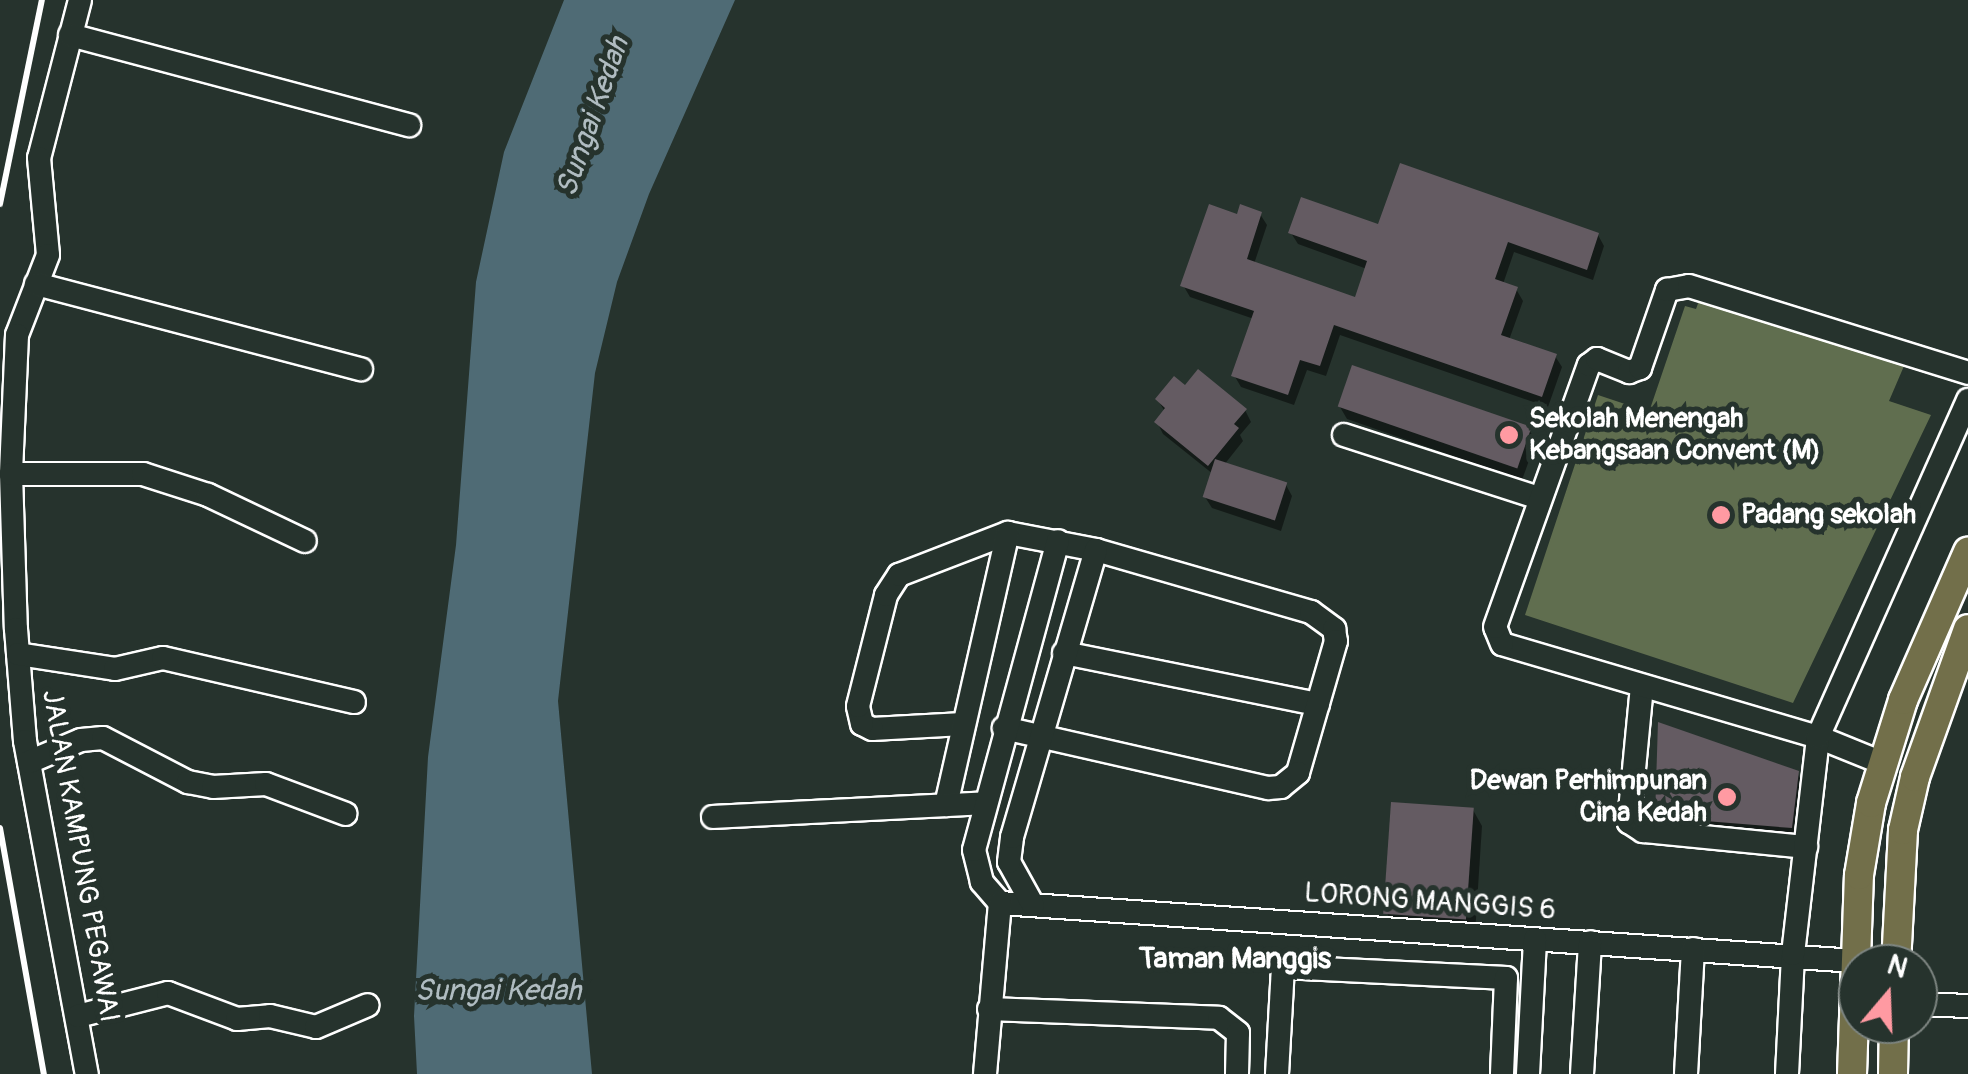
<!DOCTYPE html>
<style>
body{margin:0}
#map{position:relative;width:1968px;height:1074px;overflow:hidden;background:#26332d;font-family:Pangolin,sans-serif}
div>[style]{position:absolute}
.green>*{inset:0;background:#606e4f}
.water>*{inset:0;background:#4f6b75}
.shadow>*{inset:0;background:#0007}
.building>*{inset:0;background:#645b62;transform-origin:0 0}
.roads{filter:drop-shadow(2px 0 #fff) drop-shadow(-2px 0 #fff) drop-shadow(0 2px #fff) drop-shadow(0 -2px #fff)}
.minor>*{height:22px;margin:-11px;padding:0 11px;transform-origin:11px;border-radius:11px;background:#26332d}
.major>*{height:28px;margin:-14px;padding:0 14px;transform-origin:14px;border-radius:14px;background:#726f4a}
.rail>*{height:6px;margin:-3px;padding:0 3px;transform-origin:3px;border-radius:3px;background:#fff}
.dots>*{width:28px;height:28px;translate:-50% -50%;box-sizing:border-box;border:5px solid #26332d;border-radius:50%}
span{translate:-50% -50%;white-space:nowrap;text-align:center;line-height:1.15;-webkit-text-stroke:10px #26332d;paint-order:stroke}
.poi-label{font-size:28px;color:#fff;font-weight:700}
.left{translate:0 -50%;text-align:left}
.right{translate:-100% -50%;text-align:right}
.street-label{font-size:28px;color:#fff}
.water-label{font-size:30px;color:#b0bcc1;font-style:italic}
.neighbourhood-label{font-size:30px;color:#fff;font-weight:700}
.north{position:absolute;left:1838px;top:944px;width:100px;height:100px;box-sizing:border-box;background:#26332d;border:2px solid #7d8581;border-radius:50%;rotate:19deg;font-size:28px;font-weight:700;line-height:40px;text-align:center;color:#fff}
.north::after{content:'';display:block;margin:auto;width:35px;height:45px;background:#ff9aa2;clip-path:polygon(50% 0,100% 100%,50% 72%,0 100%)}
</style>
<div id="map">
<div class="green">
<div style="clip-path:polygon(1700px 298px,1904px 366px,1889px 401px,1931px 415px,1793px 703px,1525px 615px,1598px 395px,1649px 412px,1685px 306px,1696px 309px)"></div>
</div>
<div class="water">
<div style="clip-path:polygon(564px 0,735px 0,649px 194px,617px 282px,595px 373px,558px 701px,592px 1074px,417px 1074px,414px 1016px,428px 757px,456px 545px,476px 282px,504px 152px)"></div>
</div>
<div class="shadow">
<div style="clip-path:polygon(1260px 214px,1267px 225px,1254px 264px,1356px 300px,1367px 269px,1298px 244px,1291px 233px,1380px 227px,1598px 235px,1604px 246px,1593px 280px,1514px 252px,1503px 284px,1516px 289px,1523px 301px,1509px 340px,1555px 356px,1562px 367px,1548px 407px,1340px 335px,1326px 376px,1307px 370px,1294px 405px,1241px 387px,1234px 375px,1254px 319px,1190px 297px,1183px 285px,1238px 217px)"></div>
<div style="clip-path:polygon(1185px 388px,1245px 410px,1251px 422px,1240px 435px,1243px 441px,1224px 465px,1286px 485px,1292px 496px,1281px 531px,1212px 508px,1205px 497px,1213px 474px,1163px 434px,1157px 422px,1165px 412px,1158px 400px)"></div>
<div style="clip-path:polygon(1340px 407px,1529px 430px,1536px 441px,1522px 480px,1347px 419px)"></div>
<div style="clip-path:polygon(1797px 773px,1806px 788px,1800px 843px,1667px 832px,1658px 816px)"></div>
<div style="clip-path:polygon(1473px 810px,1482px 826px,1475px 934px,1395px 929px,1387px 913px)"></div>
</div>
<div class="building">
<div style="clip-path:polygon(1400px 163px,1599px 233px,1587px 270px,1508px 242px,1495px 279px,1518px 287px,1501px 335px,1557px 354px,1542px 397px,1334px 325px,1320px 366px,1300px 360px,1288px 395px,1231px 376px,1254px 311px,1180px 286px,1209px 204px,1237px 214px,1240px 204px,1262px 212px,1247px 259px,1355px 297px,1367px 261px,1288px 233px,1301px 197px,1378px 224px)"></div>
<div style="left:1352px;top:365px;width:190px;height:44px;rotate:19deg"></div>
<div style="clip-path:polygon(1198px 369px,1247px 409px,1234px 424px,1239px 428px,1208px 466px,1154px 422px,1165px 408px,1155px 399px,1174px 376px,1185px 385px)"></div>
<div style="left:1215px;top:459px;width:76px;height:40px;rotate:18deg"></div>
<div style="clip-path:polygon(1658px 722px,1799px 771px,1792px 828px,1655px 817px)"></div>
<div style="left:1391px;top:802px;width:83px;height:112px;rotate:4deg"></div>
</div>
<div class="roads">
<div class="minor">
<div style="left:80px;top:0;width:163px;rotate:104.5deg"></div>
<div style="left:39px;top:158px;width:97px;rotate:84.7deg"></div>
<div style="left:48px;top:255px;width:86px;rotate:111.2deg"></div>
<div style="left:17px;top:335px;width:139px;rotate:92.5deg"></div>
<div style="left:11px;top:474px;width:155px;rotate:88.2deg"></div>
<div style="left:16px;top:629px;width:112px;rotate:85.4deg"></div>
<div style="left:25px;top:741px;width:339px;rotate:79.5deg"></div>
<div style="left:70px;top:35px;width:351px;rotate:14.9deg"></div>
<div style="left:36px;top:284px;width:336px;rotate:14.7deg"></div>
<div style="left:1344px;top:435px;width:205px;rotate:17.9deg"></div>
<div style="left:11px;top:474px;width:132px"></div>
<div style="left:143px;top:474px;width:68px;rotate:17.9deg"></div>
<div style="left:208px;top:495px;width:107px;rotate:25.4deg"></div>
<div style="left:1064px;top:653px;width:259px;rotate:11.4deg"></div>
<div style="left:18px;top:654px;width:98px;rotate:8.8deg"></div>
<div style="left:115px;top:669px;width:49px;rotate:-12.9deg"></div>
<div style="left:163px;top:658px;width:196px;rotate:13deg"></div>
<div style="left:1642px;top:686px;width:137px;rotate:95.5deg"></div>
<div style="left:1629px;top:822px;width:17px;rotate:33deg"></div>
<div style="left:1643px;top:831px;width:164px;rotate:5.6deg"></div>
<div style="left:963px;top:724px;width:91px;rotate:176.9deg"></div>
<div style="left:872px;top:729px;width:11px;rotate:-153deg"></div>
<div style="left:862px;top:724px;width:18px;rotate:-103deg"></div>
<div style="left:858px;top:706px;width:114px;rotate:-75.8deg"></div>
<div style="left:886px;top:595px;width:24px;rotate:-57deg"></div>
<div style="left:899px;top:575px;width:117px;rotate:-21.1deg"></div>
<div style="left:1008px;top:533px;width:90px;rotate:10.9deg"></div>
<div style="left:1096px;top:550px;width:224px;rotate:16.1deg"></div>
<div style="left:1311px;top:612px;width:29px;rotate:36deg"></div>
<div style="left:1334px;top:629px;width:12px;rotate:81deg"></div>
<div style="left:1336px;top:641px;width:137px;rotate:106.1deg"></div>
<div style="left:1298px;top:773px;width:22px;rotate:141deg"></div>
<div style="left:1281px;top:787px;width:13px;rotate:176deg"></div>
<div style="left:1268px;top:788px;width:271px;rotate:-167.2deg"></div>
<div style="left:29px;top:762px;width:56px;rotate:-22.9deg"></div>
<div style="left:81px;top:740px;width:22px;rotate:-5deg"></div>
<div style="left:103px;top:738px;width:96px;rotate:27.4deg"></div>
<div style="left:188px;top:782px;width:25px;rotate:11deg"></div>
<div style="left:213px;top:787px;width:53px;rotate:-3.2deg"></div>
<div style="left:266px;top:784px;width:85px;rotate:20.6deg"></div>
<div style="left:1880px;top:762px;width:67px;rotate:-158deg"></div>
<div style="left:1818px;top:737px;width:329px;rotate:-163.6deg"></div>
<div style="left:1502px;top:644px;width:18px;rotate:-112deg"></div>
<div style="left:1495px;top:627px;width:278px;rotate:-70.3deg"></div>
<div style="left:1589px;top:365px;width:10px;rotate:-37deg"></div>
<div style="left:1597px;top:359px;width:35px;rotate:22deg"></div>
<div style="left:1629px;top:372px;width:12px;rotate:-20deg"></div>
<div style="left:1640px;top:368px;width:83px;rotate:-70.9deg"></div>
<div style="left:1667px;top:290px;width:22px;rotate:-10deg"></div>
<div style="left:1689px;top:286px;width:292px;rotate:17.3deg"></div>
<div style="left:946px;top:805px;width:279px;rotate:-77.2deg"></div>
<div style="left:713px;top:817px;width:273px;rotate:-2.9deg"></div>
<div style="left:1000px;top:903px;width:858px;rotate:3.88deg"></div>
<div style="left:1000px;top:903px;width:28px;rotate:-131deg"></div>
<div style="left:982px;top:882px;width:33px;rotate:-104deg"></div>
<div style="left:974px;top:850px;width:320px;rotate:-74.8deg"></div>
<div style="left:1033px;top:905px;width:49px;rotate:-119.2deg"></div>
<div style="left:1009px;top:862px;width:25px;rotate:-83deg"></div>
<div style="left:1012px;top:837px;width:299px;rotate:-73.7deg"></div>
<div style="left:1918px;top:1004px;width:50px;rotate:2.3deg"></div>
<div style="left:989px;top:1009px;width:230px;rotate:2.2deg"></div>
<div style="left:1219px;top:1018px;width:24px;rotate:38deg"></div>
<div style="left:1238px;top:1033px;width:41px;rotate:91.4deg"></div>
<div style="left:78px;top:1016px;width:93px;rotate:-14.3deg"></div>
<div style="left:168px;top:993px;width:74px;rotate:20.6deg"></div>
<div style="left:237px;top:1019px;width:33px;rotate:-5deg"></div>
<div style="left:270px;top:1016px;width:47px;rotate:13.4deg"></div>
<div style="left:316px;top:1027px;width:56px;rotate:-22.9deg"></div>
<div style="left:985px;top:1074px;width:172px;rotate:-85deg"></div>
<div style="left:1277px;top:1074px;width:107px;rotate:-86.8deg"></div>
<div style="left:1283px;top:967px;width:223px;rotate:2.8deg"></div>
<div style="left:1506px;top:978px;width:96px;rotate:92.4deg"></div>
<div style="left:1528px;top:1074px;width:135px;rotate:-87deg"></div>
<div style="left:1582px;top:1074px;width:132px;rotate:-86.5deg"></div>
<div style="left:1686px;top:1074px;width:125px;rotate:-86.8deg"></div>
<div style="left:1787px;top:1074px;width:120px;rotate:-87.1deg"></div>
<div style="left:1793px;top:954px;width:218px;rotate:-83.4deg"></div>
<div style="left:1818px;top:737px;width:369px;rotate:-66deg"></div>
</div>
<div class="major">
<div style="left:1896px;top:964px;width:134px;rotate:-87deg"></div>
<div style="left:1903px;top:830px;width:54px;rotate:-77.2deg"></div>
<div style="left:1915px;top:777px;width:157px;rotate:-70.3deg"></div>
<div style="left:1852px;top:1074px;width:199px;rotate:-88deg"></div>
<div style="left:1859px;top:875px;width:73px;rotate:-80.5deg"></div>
<div style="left:1871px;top:803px;width:108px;rotate:-72.7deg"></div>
<div style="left:1903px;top:700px;width:162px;rotate:-66.3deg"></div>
<div style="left:1893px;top:1074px;width:50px;rotate:-88.9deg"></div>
</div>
</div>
<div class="rail">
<div style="left:0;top:204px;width:208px;rotate:-78.4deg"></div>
<div style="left:0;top:828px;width:250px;rotate:79.9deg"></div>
</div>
<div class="dots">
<div style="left:1509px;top:435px;background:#ff9aa2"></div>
<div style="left:1721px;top:515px;background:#ff9aa2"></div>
<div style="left:1727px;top:797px;background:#ff9aa2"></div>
</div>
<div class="poi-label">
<span class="left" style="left:1529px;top:435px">Sekolah Menengah<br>Kebangsaan Convent (M)</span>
<span class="left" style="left:1741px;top:515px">Padang sekolah</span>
<span class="right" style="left:1707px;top:797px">Dewan Perhimpunan<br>Cina Kedah</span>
</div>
<div class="street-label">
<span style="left:80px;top:856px;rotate:80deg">JALAN KAMPUNG PEGAWAI</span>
<span style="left:1430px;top:902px;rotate:4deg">LORONG MANGGIS 6</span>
</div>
<div class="water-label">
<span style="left:593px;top:117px;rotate:-71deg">Sungai Kedah</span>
<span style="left:498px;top:991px">Sungai Kedah</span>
</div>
<div class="neighbourhood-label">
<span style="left:1235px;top:959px">Taman Manggis</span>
</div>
<div class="north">N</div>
</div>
